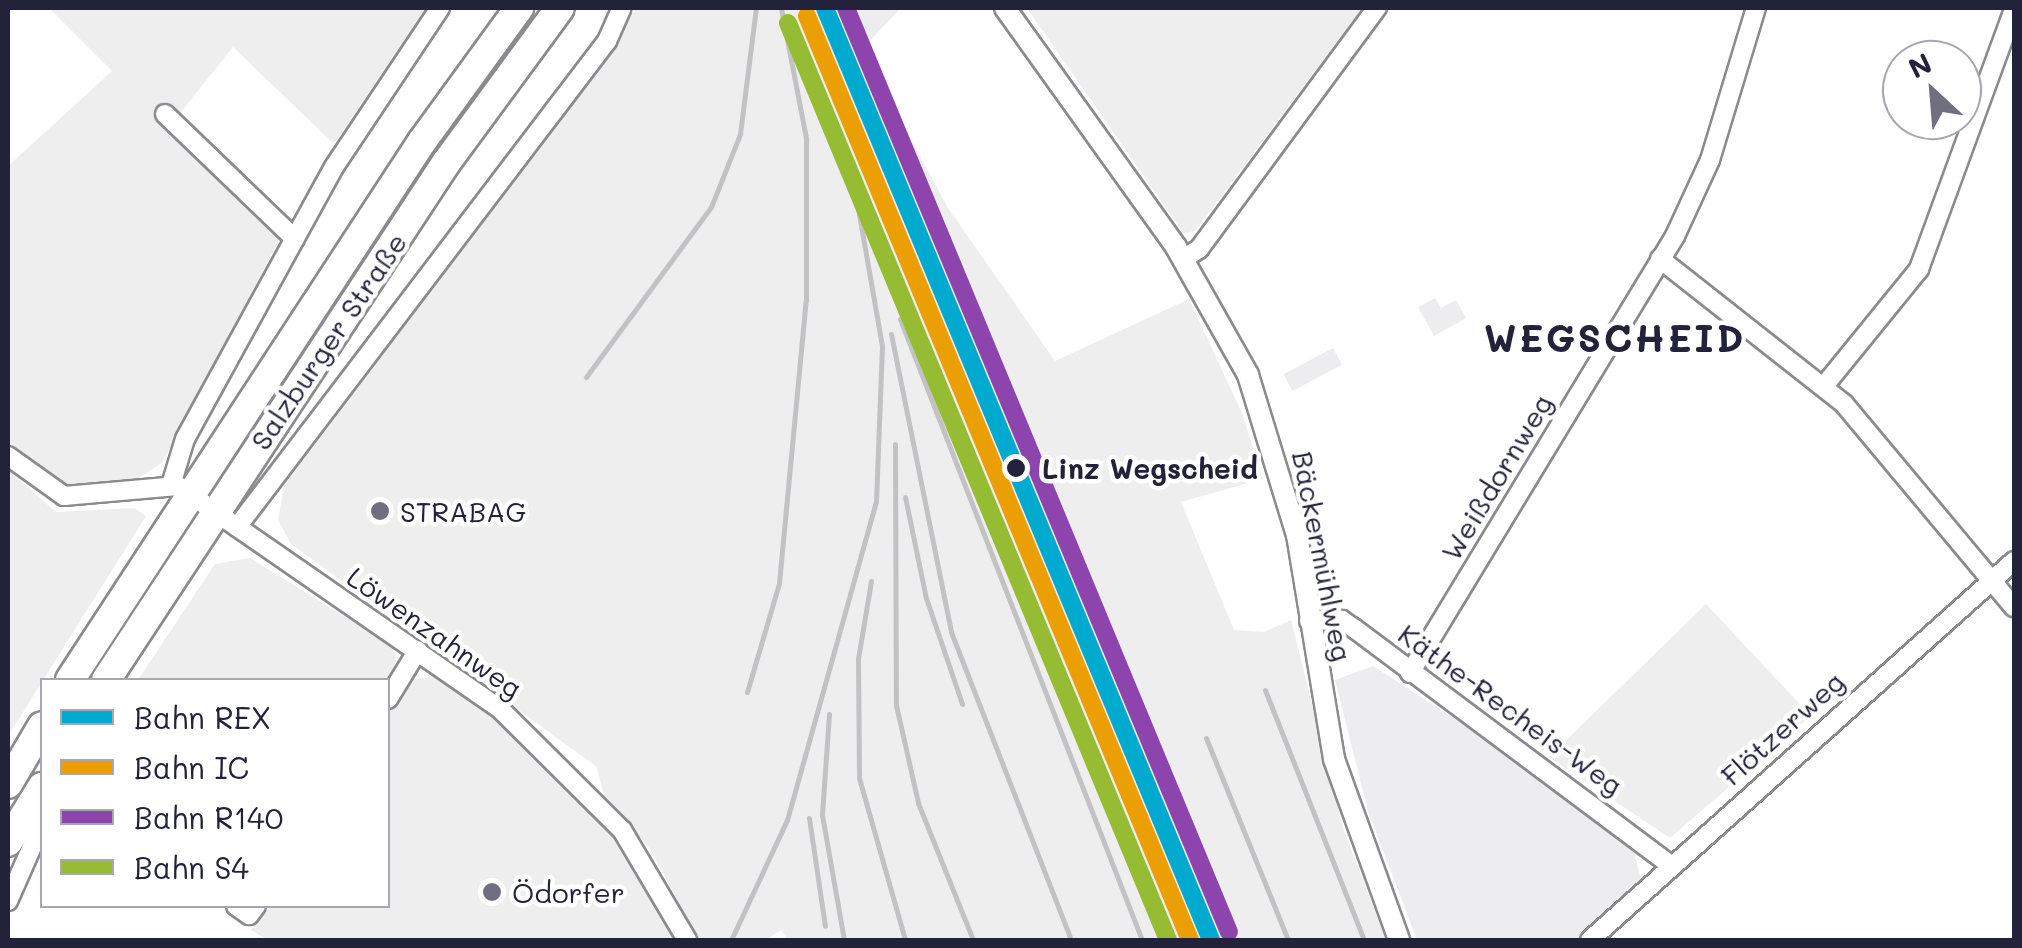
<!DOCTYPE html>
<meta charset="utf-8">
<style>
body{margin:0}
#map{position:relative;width:2022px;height:948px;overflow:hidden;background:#fff;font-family:Mali,sans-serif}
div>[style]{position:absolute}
.built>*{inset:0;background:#eeeeef}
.green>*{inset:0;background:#ededef;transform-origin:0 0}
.roads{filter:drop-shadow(2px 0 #8a8a8f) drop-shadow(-2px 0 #8a8a8f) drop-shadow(0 2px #8a8a8f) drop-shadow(0 -2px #8a8a8f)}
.minor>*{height:18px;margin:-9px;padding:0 9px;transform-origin:9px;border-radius:9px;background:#fff}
.tertiary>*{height:20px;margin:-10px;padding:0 10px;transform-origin:10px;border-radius:10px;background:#fff}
.primary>*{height:28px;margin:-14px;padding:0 14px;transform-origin:14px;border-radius:14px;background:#fff}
.rail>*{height:5px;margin:-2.5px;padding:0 2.5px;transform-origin:2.5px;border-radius:2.5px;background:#c2c2c4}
.rail-1>*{height:18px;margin:-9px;padding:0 9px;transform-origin:9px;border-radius:9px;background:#00a9ce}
.rail-2>*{height:18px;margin:-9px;padding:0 9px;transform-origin:9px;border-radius:9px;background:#ec9f03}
.rail-3>*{height:18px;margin:-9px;padding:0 9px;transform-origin:9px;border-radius:9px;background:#8e44ad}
.rail-4>*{height:18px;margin:-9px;padding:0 9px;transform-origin:9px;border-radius:9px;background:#96bc33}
.dots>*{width:28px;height:28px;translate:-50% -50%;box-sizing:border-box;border:5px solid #fff;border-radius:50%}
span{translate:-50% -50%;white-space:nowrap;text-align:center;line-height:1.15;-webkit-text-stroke:9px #fff;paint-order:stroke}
.street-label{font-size:28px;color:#22223b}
.stop-label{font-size:28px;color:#22223b;font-weight:700}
.left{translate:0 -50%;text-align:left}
.poi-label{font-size:28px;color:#22223b}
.district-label{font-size:38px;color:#22223b;font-weight:700;letter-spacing:2.5px}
.frame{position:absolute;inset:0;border:10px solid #22223b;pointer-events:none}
.legend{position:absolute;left:40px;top:678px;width:350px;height:230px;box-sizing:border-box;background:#fff;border:2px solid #a7a7b1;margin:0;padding:12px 18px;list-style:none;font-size:30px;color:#22223b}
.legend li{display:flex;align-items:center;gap:20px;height:50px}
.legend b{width:50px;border:2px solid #a7a7b1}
.north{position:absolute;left:1882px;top:40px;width:100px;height:100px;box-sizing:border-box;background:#fff;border:2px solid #a7a7b1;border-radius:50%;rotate:334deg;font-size:28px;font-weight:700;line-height:40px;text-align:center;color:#22223b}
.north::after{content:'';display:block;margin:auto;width:35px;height:45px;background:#6f6f80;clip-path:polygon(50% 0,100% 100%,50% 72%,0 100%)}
</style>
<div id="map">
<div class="built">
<div style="clip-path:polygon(49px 8px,426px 8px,334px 144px,233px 47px,181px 112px,153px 111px,282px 235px,162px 463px,137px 479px,73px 488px,36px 471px,8px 443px,8px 166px,112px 71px)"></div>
<div style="clip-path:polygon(635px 8px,840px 8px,948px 208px,1055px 361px,1189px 299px,1242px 413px,1263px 479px,1181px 502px,1234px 630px,1264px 632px,1291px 620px,1343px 828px,1386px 940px,788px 940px,781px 930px,765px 940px,699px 940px,650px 849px,604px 797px,597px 767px,291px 544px,278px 520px,284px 486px,618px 44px)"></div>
<div style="clip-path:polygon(1027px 8px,1362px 8px,1196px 230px,1184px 234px)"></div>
<div style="clip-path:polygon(8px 470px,56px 512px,134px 508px,146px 516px,8px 736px)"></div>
<div style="clip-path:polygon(250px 558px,389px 644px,397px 658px,388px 682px,138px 680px,215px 564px)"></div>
<div style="clip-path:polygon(1706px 604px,1811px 716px,1670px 838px,1549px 757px)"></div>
<div style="clip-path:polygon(438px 675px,497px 717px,619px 842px,677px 940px,268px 940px,251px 930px,270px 906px,388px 906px,388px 711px,406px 681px)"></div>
</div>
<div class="green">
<div style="clip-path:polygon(840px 8px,901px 8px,861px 50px)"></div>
<div style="clip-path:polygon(1435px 298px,1441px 308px,1456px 300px,1466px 318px,1434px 336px,1418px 307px)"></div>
<div style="left:1333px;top:348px;width:19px;height:56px;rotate:62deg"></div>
<div style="clip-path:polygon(1373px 666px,1553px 782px,1633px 846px,1641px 880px,1576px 940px,1417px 940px,1368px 811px,1335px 680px)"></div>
</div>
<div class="roads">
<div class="minor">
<div style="left:165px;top:114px;width:180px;rotate:43.9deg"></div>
<div style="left:1183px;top:259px;width:19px;rotate:-32deg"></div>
<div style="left:1199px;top:249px;width:300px;rotate:-53.6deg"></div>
<div style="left:1660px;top:259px;width:234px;rotate:38.2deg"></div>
<div style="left:1844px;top:404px;width:265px;rotate:50.1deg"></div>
<div style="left:1824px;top:386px;width:151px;rotate:-50.9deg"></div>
<div style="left:1919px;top:269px;width:276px;rotate:-69.9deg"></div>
<div style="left:8px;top:456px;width:69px;rotate:35.5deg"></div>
<div style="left:64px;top:496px;width:114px;rotate:-5deg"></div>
<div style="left:178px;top:486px;width:392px;rotate:34.7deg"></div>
<div style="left:500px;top:709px;width:172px;rotate:44.8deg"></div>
<div style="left:622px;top:830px;width:128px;rotate:59.4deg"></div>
<div style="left:171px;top:485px;width:48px;rotate:-73.1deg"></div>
<div style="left:185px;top:439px;width:310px;rotate:-61.3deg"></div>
<div style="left:334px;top:167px;width:191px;rotate:-56.3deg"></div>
<div style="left:237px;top:527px;width:611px;rotate:-52.72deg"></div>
<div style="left:607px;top:41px;width:36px;rotate:-66deg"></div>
<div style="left:1309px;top:621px;width:33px;rotate:-2deg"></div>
<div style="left:1342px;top:620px;width:16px;rotate:35deg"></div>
<div style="left:1355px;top:629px;width:396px;rotate:36.8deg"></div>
<div style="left:1410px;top:673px;width:511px;rotate:-58.77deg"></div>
<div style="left:1675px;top:236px;width:84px;rotate:-65.3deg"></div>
<div style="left:1710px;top:160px;width:159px;rotate:-73.2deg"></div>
<div style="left:388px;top:699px;width:57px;rotate:-58.5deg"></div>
<div style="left:8px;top:901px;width:84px;rotate:-66.2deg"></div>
<div style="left:236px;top:906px;width:16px;rotate:35deg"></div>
<div style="left:249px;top:915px;width:11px;rotate:-52deg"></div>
<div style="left:1590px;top:940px;width:569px;rotate:-41.79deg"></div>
</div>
<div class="tertiary">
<div style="left:1005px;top:8px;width:294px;rotate:54.4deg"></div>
<div style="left:1176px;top:247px;width:147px;rotate:60.6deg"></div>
<div style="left:1248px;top:375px;width:167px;rotate:73deg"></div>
<div style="left:1297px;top:535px;width:227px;rotate:80.6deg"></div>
<div style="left:1334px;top:759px;width:192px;rotate:70.2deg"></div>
</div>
<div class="primary">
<div style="left:70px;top:680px;width:642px;rotate:-56.83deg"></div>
<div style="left:421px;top:143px;width:167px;rotate:-54deg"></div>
<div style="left:106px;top:680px;width:619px;rotate:-56.67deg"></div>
<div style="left:446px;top:163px;width:192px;rotate:-53.7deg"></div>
<div style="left:8px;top:784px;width:67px;rotate:-59.6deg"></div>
<div style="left:8px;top:842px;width:65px;rotate:-58.3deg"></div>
</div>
</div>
<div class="rail">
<div style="left:900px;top:319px;width:666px;rotate:68.71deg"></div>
<div style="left:891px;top:334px;width:304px;rotate:78.6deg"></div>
<div style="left:951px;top:632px;width:331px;rotate:68.7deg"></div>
<div style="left:586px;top:377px;width:211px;rotate:-53.7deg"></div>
<div style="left:711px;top:207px;width:79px;rotate:-68.3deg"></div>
<div style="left:740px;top:134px;width:127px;rotate:-82.8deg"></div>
<div style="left:895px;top:444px;width:261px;rotate:89.8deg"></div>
<div style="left:896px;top:705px;width:100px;rotate:77.3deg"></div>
<div style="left:918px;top:803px;width:148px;rotate:68.1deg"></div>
<div style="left:905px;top:497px;width:103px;rotate:78.3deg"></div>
<div style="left:926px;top:598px;width:112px;rotate:71.2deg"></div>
<div style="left:871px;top:581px;width:79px;rotate:99.5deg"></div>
<div style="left:858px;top:659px;width:119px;rotate:89.5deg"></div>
<div style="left:859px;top:778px;width:168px;rotate:74.1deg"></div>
<div style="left:1265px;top:690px;width:269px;rotate:68.4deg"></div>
<div style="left:747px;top:692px;width:114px;rotate:-73.6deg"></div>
<div style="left:779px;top:583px;width:284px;rotate:-84.6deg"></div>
<div style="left:806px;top:300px;width:162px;rotate:-90deg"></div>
<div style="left:806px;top:138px;width:132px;rotate:-100.9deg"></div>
<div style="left:829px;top:714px;width:101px;rotate:94deg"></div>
<div style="left:822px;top:815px;width:127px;rotate:80deg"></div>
<div style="left:1206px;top:738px;width:218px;rotate:67.9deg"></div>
<div style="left:809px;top:818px;width:109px;rotate:81.6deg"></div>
<div style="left:731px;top:940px;width:132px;rotate:-65deg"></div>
<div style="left:787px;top:820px;width:330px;rotate:-74.4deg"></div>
<div style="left:876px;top:502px;width:156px;rotate:-87.8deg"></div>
<div style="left:882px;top:346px;width:187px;rotate:-99.9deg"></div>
</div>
<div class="rail-1">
<div style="left:825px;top:8px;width:1009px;rotate:67.5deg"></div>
</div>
<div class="rail-2">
<div style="left:807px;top:16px;width:1000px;rotate:67.49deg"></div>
</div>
<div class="rail-3">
<div style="left:846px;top:8px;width:1000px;rotate:67.49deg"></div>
</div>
<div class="rail-4">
<div style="left:788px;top:23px;width:993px;rotate:67.49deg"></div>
</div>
<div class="dots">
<div style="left:1016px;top:468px;background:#22223b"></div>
<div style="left:380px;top:511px;background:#6f6f80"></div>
<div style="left:492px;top:892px;background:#6f6f80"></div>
</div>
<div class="street-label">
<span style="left:328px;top:341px;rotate:-56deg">Salzburger Straße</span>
<span style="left:1496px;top:477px;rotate:-59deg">Weißdornweg</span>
<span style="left:1323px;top:556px;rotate:79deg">Bäckermühlweg</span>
<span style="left:435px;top:632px;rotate:35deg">Löwenzahnweg</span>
<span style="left:1511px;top:709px;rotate:36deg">Käthe-Recheis-Weg</span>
<span style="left:1782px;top:728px;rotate:-42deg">Flötzerweg</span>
</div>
<div class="stop-label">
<span class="left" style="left:1042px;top:468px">Linz Wegscheid</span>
</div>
<div class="poi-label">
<span class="left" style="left:400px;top:511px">STRABAG</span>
<span class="left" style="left:512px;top:892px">Ödorfer</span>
</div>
<div class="district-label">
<span style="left:1615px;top:338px">WEGSCHEID</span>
</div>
<div class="frame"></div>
<ul class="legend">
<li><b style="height:12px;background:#00a9ce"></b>Bahn REX</li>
<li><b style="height:12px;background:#ec9f03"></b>Bahn IC</li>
<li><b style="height:12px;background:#8e44ad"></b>Bahn R140</li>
<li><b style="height:12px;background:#96bc33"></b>Bahn S4</li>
</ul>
<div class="north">N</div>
</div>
